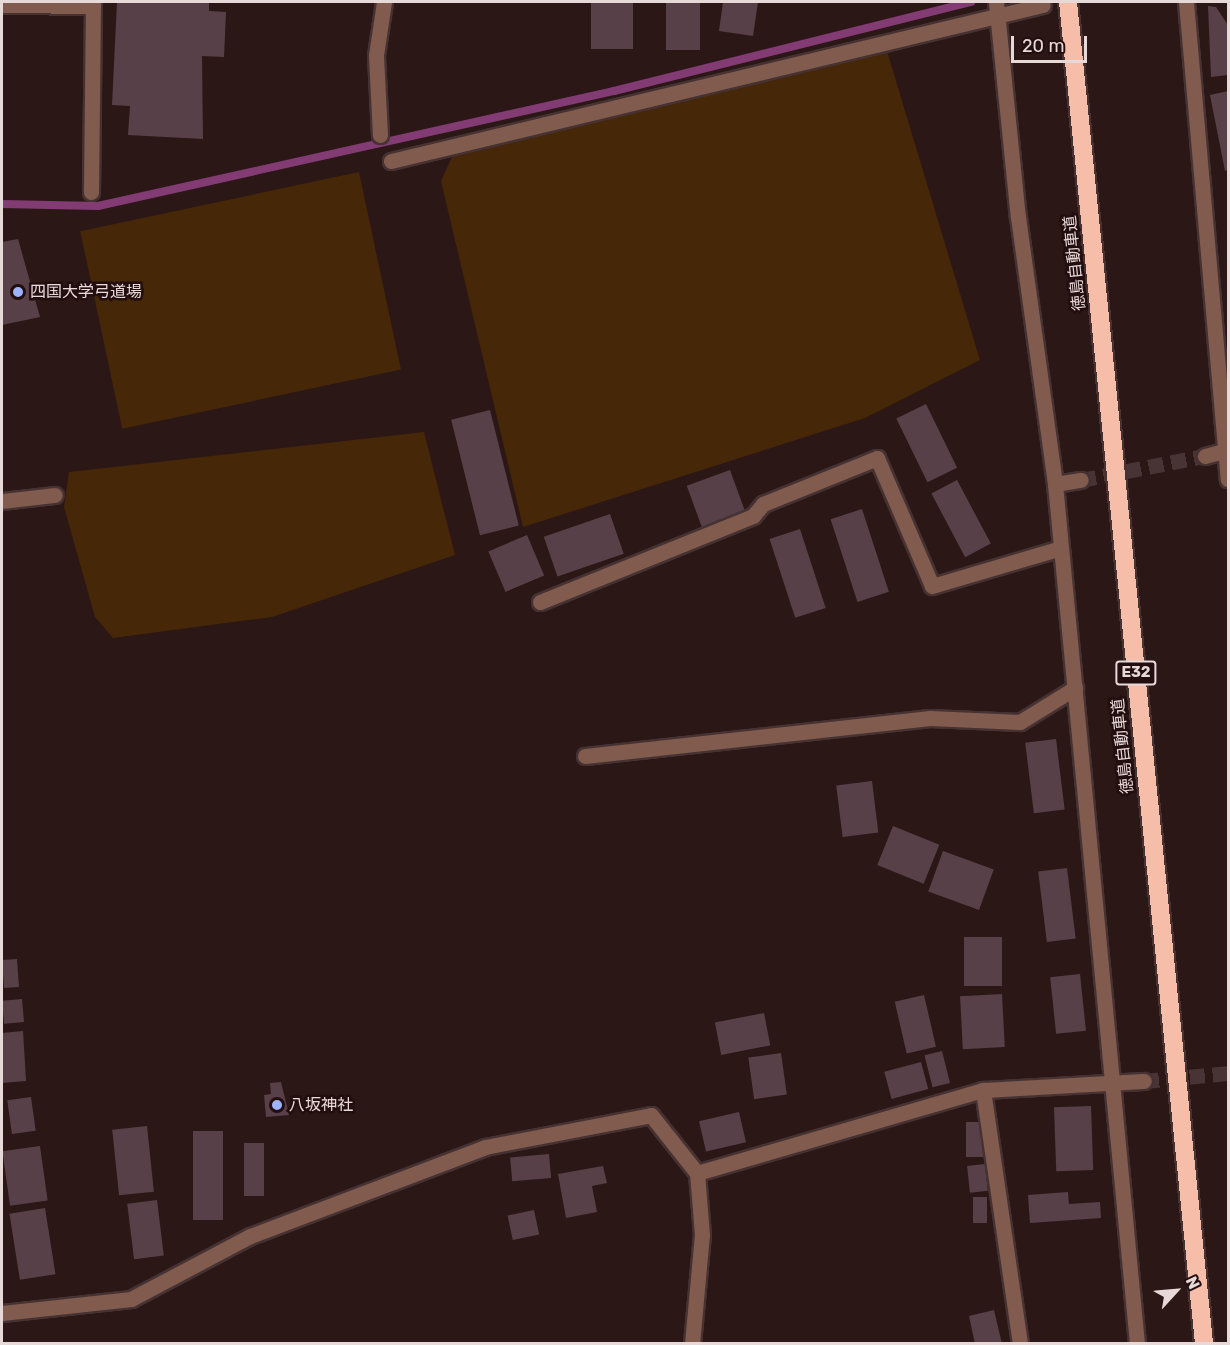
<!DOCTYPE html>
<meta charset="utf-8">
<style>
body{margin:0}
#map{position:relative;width:1230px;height:1345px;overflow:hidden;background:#2c1717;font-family:Rubik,"Noto Sans JP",sans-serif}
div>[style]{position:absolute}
.green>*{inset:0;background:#462707;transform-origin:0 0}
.stream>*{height:8px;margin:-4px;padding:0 4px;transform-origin:4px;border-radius:4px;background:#823c73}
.building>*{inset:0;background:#584048;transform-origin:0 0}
.minor-tunnel>*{height:15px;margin-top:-7.5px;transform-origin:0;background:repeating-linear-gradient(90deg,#483434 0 15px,transparent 0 23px)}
.roads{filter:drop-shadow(2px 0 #463232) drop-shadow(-2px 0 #463232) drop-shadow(0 2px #463232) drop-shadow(0 -2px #463232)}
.minor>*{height:15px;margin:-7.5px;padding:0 7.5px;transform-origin:7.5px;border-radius:7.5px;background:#815b4e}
.highway>*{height:18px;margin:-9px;padding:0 9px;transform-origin:9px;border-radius:9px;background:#f6bda9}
.dots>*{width:16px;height:16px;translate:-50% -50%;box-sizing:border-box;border:3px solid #220e0e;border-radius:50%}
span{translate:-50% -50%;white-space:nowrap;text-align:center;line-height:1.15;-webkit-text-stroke:5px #220e0e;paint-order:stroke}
.shield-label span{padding:2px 4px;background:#220e0e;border:2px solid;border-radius:4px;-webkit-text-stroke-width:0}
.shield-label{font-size:15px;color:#e8d9d9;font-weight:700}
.street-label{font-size:16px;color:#e8d9d9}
.poi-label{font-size:16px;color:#e8d9d9}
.left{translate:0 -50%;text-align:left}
.frame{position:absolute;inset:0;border:3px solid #e8d9d9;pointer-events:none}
.north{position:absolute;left:1146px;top:1261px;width:60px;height:60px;-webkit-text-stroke:4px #220e0e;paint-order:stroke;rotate:64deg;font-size:16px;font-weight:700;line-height:24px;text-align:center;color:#e8d9d9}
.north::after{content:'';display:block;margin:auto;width:21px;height:27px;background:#e8d9d9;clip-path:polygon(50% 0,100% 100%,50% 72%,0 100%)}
.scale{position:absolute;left:1011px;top:36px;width:76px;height:27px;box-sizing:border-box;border:3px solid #e8d9d9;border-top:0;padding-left:8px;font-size:18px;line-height:21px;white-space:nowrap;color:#e8d9d9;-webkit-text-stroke:4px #220e0e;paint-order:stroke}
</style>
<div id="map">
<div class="green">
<div style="clip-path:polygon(887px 51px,980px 360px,865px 418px,523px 527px,441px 181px,452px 157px)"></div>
<div style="left:359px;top:172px;width:202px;height:285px;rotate:78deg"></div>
<div style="clip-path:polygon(424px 432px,455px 555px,272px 617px,113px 638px,95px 617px,64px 507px,69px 472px)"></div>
</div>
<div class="stream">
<div style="left:2px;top:204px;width:96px;rotate:1.2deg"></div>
<div style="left:98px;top:206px;width:529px;rotate:-12.56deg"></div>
<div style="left:614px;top:91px;width:368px;rotate:-14deg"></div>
</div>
<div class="building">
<div style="clip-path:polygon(117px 2px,209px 2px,209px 11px,226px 12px,224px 57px,202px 56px,203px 139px,128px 135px,130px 106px,112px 105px)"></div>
<div style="left:591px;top:2px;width:42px;height:47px"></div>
<div style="left:666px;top:2px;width:34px;height:48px"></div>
<div style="clip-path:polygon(723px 2px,758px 2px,753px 36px,719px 31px)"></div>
<div style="clip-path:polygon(1208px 6px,1216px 7px,1228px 25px,1228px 75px,1211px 77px)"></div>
<div style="clip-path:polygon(1228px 91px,1228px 170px,1225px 171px,1210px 95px)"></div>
<div style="clip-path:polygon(18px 239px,40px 317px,2px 325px,2px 242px)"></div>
<div style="left:926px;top:404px;width:71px;height:33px;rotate:64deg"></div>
<div style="left:490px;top:410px;width:119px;height:40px;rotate:76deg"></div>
<div style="left:730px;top:470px;width:45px;height:46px;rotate:70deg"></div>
<div style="left:957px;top:480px;width:72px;height:29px;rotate:62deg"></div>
<div style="left:862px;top:509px;width:87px;height:33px;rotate:72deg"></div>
<div style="left:610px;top:514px;width:42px;height:70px;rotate:71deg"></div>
<div style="left:800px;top:529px;width:83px;height:32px;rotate:72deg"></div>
<div style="left:527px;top:535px;width:44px;height:42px;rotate:67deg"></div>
<div style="left:1056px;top:739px;width:71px;height:31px;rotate:83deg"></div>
<div style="left:872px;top:781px;width:52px;height:36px;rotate:83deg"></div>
<div style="left:893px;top:826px;width:50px;height:42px;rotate:22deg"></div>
<div style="left:943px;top:851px;width:54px;height:43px;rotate:20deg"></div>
<div style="left:1067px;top:868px;width:71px;height:29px;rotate:83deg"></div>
<div style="left:964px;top:937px;width:38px;height:49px"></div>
<div style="left:17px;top:959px;width:28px;height:15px;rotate:86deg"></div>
<div style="left:1080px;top:974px;width:57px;height:30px;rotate:84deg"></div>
<div style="left:1002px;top:994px;width:53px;height:42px;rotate:87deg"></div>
<div style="left:924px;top:995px;width:53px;height:30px;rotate:77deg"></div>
<div style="left:22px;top:999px;width:23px;height:20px;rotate:85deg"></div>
<div style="left:764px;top:1013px;width:33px;height:50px;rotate:79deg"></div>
<div style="clip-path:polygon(23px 1031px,26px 1081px,2px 1083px,2px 1033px)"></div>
<div style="left:942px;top:1051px;width:33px;height:18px;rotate:76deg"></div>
<div style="left:781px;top:1053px;width:42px;height:33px;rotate:82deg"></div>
<div style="left:921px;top:1062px;width:28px;height:38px;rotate:75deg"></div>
<div style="clip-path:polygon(281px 1082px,289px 1115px,266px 1117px,264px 1095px,271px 1094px,270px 1083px)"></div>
<div style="left:31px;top:1097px;width:34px;height:24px;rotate:82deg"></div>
<div style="left:1091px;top:1106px;width:64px;height:37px;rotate:88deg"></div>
<div style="left:739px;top:1112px;width:31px;height:41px;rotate:77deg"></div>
<div style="left:966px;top:1122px;width:17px;height:35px"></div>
<div style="left:147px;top:1126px;width:66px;height:35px;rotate:84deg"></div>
<div style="left:193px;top:1131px;width:30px;height:89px"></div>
<div style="left:244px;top:1143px;width:20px;height:53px"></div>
<div style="left:40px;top:1146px;width:55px;height:38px;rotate:82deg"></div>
<div style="left:549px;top:1154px;width:24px;height:39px;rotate:85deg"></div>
<div style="left:985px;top:1164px;width:27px;height:18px;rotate:84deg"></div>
<div style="clip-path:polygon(603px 1166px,607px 1183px,592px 1186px,597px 1212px,566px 1218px,558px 1174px)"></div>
<div style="clip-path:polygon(1068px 1192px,1069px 1204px,1100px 1202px,1101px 1218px,1030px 1223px,1028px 1195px)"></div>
<div style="left:973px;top:1197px;width:14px;height:26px"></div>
<div style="left:157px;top:1200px;width:56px;height:30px;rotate:83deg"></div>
<div style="left:45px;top:1208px;width:67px;height:36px;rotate:81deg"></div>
<div style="left:534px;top:1210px;width:25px;height:27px;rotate:78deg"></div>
<div style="clip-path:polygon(994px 1310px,1002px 1344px,975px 1344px,969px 1316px)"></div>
</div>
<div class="minor-tunnel">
<div style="left:1081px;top:480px;width:126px;rotate:-11deg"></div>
<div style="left:1144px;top:1081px;width:84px;rotate:-5.4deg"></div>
</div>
<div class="roads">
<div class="minor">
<div style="left:996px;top:2px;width:216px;rotate:84.2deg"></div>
<div style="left:1018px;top:217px;width:270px;rotate:82.1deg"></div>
<div style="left:1055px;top:484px;width:864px;rotate:84.55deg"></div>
<div style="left:1186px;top:2px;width:479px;rotate:85deg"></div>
<div style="left:2px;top:5px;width:91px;rotate:0.6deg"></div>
<div style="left:380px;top:135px;width:80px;rotate:-92.9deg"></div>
<div style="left:376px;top:55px;width:54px;rotate:-81.4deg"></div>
<div style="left:391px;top:161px;width:670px;rotate:-13.46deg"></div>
<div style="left:91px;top:192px;width:190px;rotate:-89.4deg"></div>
<div style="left:1205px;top:456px;width:24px;rotate:-15deg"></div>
<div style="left:1055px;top:484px;width:26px;rotate:-9deg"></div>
<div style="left:2px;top:501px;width:53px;rotate:-6.5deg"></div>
<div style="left:540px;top:602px;width:230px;rotate:-22deg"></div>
<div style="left:753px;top:516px;width:16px;rotate:-50deg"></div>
<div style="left:763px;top:504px;width:123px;rotate:-22deg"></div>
<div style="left:877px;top:458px;width:139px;rotate:66.7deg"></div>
<div style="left:932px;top:586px;width:134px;rotate:-16.4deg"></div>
<div style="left:585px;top:756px;width:347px;rotate:-6.3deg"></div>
<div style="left:930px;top:718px;width:90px;rotate:2.5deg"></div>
<div style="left:1020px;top:722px;width:65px;rotate:-31.7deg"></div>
<div style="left:983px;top:1090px;width:257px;rotate:81.7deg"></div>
<div style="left:2px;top:1313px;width:130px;rotate:-6.2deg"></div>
<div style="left:131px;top:1299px;width:135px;rotate:-27.9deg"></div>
<div style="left:250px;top:1236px;width:251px;rotate:-20.7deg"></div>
<div style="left:485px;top:1147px;width:169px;rotate:-10.9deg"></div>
<div style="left:651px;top:1115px;width:74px;rotate:51.6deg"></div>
<div style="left:697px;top:1173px;width:298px;rotate:-16.2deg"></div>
<div style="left:983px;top:1090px;width:161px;rotate:-3.2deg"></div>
<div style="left:692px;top:1344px;width:109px;rotate:-84.8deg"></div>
<div style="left:702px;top:1235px;width:62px;rotate:-94.6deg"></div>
</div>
<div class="highway">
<div style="left:1068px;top:2px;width:1349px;rotate:84.21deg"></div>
</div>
</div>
<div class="dots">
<div style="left:18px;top:292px;background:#9eb3fd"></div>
<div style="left:277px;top:1105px;background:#9eb3fd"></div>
</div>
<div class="shield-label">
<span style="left:1136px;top:673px">E32</span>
</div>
<div class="street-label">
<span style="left:1075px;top:263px;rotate:-96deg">徳島自動車道</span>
<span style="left:1123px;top:746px;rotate:-96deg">徳島自動車道</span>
</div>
<div class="poi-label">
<span class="left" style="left:30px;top:292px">四国大学弓道場</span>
<span class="left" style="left:289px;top:1105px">八坂神社</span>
</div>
<div class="frame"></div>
<div class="north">N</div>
<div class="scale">20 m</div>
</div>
